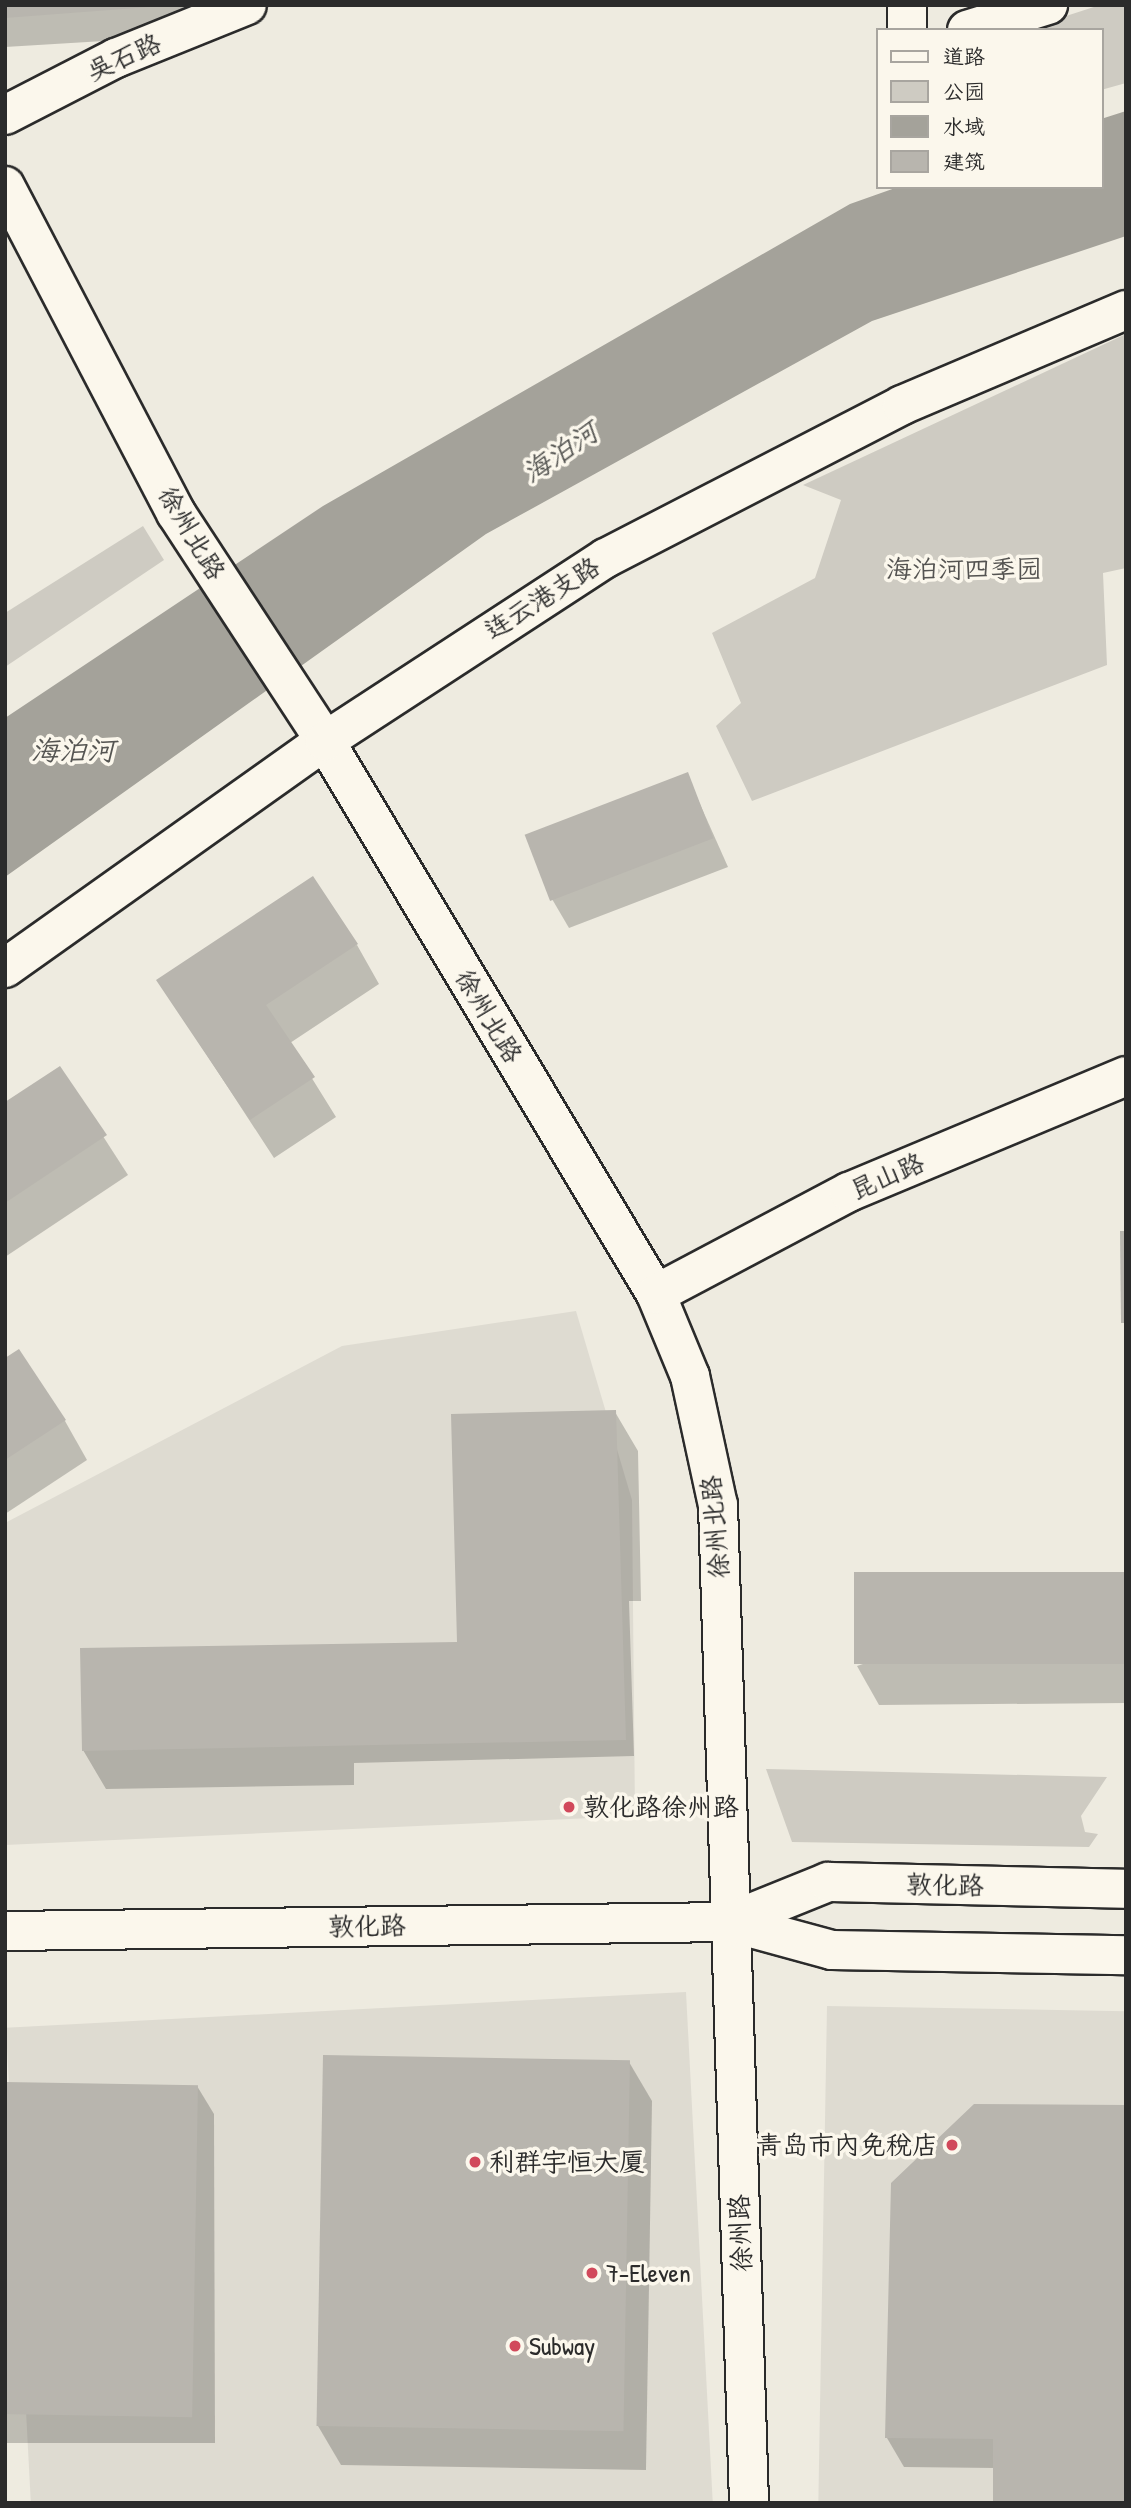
<!DOCTYPE html>
<meta charset="utf-8">
<style>
body{margin:0}
#map{position:relative;width:1131px;height:2508px;overflow:hidden;background:#eeebe0;font-family:"Patrick Hand","LXGW WenKai TC",sans-serif}
div>[style]{position:absolute}
.built>*{inset:0;background:#dedbd1;transform-origin:0 0}
.green>*{inset:0;background:#cecbc2}
.water>*{inset:0;background:#a4a29a}
.shadow>*{inset:0;background:#0003}
.building>*{inset:0;background:#b8b5ae;transform-origin:0 0}
.roads{filter:drop-shadow(2px 0 #2b2b2b) drop-shadow(-2px 0 #2b2b2b) drop-shadow(0 2px #2b2b2b) drop-shadow(0 -2px #2b2b2b)}
.minor>*{height:38px;margin:-19px;padding:0 19px;transform-origin:19px;border-radius:19px;background:#fbf7ec}
.major>*{height:38px;margin:-19px;padding:0 19px;transform-origin:19px;border-radius:19px;background:#fbf7ec}
.dots>*{width:19px;height:19px;translate:-50% -50%;box-sizing:border-box;border:4px solid #fbf7ec;border-radius:50%}
span{translate:-50% -50%;white-space:nowrap;text-align:center;line-height:1.15;-webkit-text-stroke:7px #fbf7ec;paint-order:stroke}
.street-label{font-size:26px;color:#2b2b2b}
.park-label{font-size:26px;color:#545351}
.poi-label{font-size:26px;color:#2b2b2b}
.left{translate:0 -50%;text-align:left}
.right{translate:-100% -50%;text-align:right}
.water-label{font-size:28px;color:#555552;font-style:italic}
.frame{position:absolute;inset:0;border:7px solid #2b2b2b;pointer-events:none}
.legend{position:absolute;left:876px;top:28px;width:228px;height:161px;box-sizing:border-box;background:#fbf7ec;border:2px solid #a8a59f;margin:0;padding:9px 12px;list-style:none;font-size:21px;color:#2b2b2b}
.legend li{display:flex;align-items:center;gap:14px;height:35px}
.legend b{width:35px;border:2px solid #a8a59f}
</style>
<div id="map">
<div class="built">
<div style="clip-path:polygon(576px 1311px,632px 1500px,635px 1816px,5px 1845px,5px 1523px,342px 1346px)"></div>
<div style="left:686px;top:1992px;width:512px;height:681px;rotate:87deg"></div>
<div style="left:827px;top:2006px;width:299px;height:497px;rotate:1deg"></div>
</div>
<div class="green">
<div style="clip-path:polygon(1100px 5px,1126px 5px,1126px 83px,1101px 90px,1101px 30px,1023px 30px)"></div>
<div style="clip-path:polygon(1126px 334px,1126px 568px,1103px 573px,1107px 665px,752px 801px,716px 726px,741px 703px,712px 633px,815px 578px,841px 500px,803px 485px)"></div>
<div style="clip-path:polygon(143px 526px,164px 560px,5px 667px,5px 613px)"></div>
<div style="clip-path:polygon(766px 1769px,1107px 1777px,1081px 1816px,1085px 1832px,1098px 1834px,1089px 1847px,792px 1842px)"></div>
</div>
<div class="water">
<div style="clip-path:polygon(1126px 111px,1126px 236px,872px 321px,486px 534px,5px 877px,5px 718px,323px 506px,850px 204px,898px 187px,1101px 187px,1101px 119px)"></div>
</div>
<div class="shadow">
<div style="clip-path:polygon(5px 5px,225px 5px,170px 37px,5px 47px)"></div>
<div style="clip-path:polygon(687px 775px,728px 867px,569px 928px,552px 899px)"></div>
<div style="clip-path:polygon(357px 945px,379px 984px,290px 1043px,336px 1117px,274px 1158px,158px 980px)"></div>
<div style="clip-path:polygon(59px 1068px,128px 1175px,5px 1257px,5px 1104px)"></div>
<div style="clip-path:polygon(5px 1360px,65px 1421px,87px 1460px,5px 1514px)"></div>
<div style="clip-path:polygon(615px 1412px,638px 1451px,641px 1601px,629px 1601px,634px 1756px,354px 1763px,354px 1785px,106px 1789px,83px 1750px,459px 1644px)"></div>
<div style="clip-path:polygon(1126px 1574px,1126px 1703px,879px 1705px,857px 1666px)"></div>
<div style="clip-path:polygon(629px 2062px,652px 2101px,646px 2470px,341px 2465px,318px 2426px)"></div>
<div style="clip-path:polygon(5px 2084px,197px 2086px,214px 2114px,215px 2443px,5px 2443px)"></div>
<div style="clip-path:polygon(1126px 2107px,995px 2468px,904px 2467px,887px 2438px)"></div>
</div>
<div class="building">
<div style="clip-path:polygon(5px 5px,162px 5px,162px 6px,5px 18px)"></div>
<div style="left:688px;top:772px;width:71px;height:175px;rotate:69deg"></div>
<div style="clip-path:polygon(313px 876px,358px 944px,266px 1005px,315px 1077px,250px 1120px,156px 980px)"></div>
<div style="clip-path:polygon(60px 1066px,107px 1135px,5px 1203px,5px 1102px)"></div>
<div style="clip-path:polygon(1120px 1231px,1126px 1231px,1126px 1323px,1121px 1323px)"></div>
<div style="clip-path:polygon(19px 1349px,66px 1420px,5px 1460px,5px 1358px)"></div>
<div style="clip-path:polygon(616px 1410px,626px 1740px,82px 1751px,80px 1648px,457px 1642px,451px 1414px)"></div>
<div style="left:1126px;top:1572px;width:92px;height:272px;rotate:90deg"></div>
<div style="left:323px;top:2055px;width:307px;height:371px;rotate:1deg"></div>
<div style="left:5px;top:2082px;width:193px;height:332px;rotate:1deg"></div>
<div style="clip-path:polygon(974px 2104px,1126px 2105px,1126px 2503px,993px 2503px,993px 2439px,885px 2438px,891px 2183px)"></div>
</div>
<div class="roads">
<div class="minor">
<div style="left:907px;top:5px;width:25px;rotate:90deg"></div>
<div style="left:967px;top:30px;width:85px;rotate:-17.2deg"></div>
<div style="left:5px;top:115px;width:125px;rotate:-27.2deg"></div>
<div style="left:116px;top:58px;width:141px;rotate:-22deg"></div>
<div style="left:5px;top:186px;width:369px;rotate:62.4deg"></div>
<div style="left:176px;top:513px;width:272px;rotate:56.8deg"></div>
<div style="left:325px;top:741px;width:644px;rotate:59.1deg"></div>
<div style="left:656px;top:1294px;width:89px;rotate:67.5deg"></div>
<div style="left:690px;top:1376px;width:132px;rotate:77.8deg"></div>
<div style="left:718px;top:1505px;width:998px;rotate:88.22deg"></div>
<div style="left:5px;top:968px;width:392px;rotate:-35.4deg"></div>
<div style="left:325px;top:741px;width:335px;rotate:-33.1deg"></div>
<div style="left:606px;top:558px;width:333px;rotate:-27.3deg"></div>
<div style="left:902px;top:405px;width:243px;rotate:-23deg"></div>
<div style="left:656px;top:1294px;width:218px;rotate:-27.9deg"></div>
<div style="left:849px;top:1192px;width:300px;rotate:-22.7deg"></div>
</div>
<div class="major">
<div style="left:729px;top:1922px;width:107px;rotate:-22deg"></div>
<div style="left:828px;top:1882px;width:298px;rotate:1.3deg"></div>
<div style="left:5px;top:1931px;width:724px;rotate:-0.71deg"></div>
<div style="left:729px;top:1922px;width:107px;rotate:15.2deg"></div>
<div style="left:832px;top:1950px;width:294px;rotate:1deg"></div>
</div>
</div>
<div class="dots">
<div style="left:569px;top:1807px;background:#d1495b"></div>
<div style="left:952px;top:2145px;background:#d1495b"></div>
<div style="left:475px;top:2162px;background:#d1495b"></div>
<div style="left:592px;top:2273px;background:#d1495b"></div>
<div style="left:515px;top:2346px;background:#d1495b"></div>
</div>
<div class="street-label">
<span style="left:124px;top:57px;rotate:-24deg">吴石路</span>
<span style="left:192px;top:533px;rotate:59deg">徐州北路</span>
<span style="left:542px;top:598px;rotate:-32deg">连云港支路</span>
<span style="left:489px;top:1016px;rotate:59deg">徐州北路</span>
<span style="left:887px;top:1176px;rotate:-23deg">昆山路</span>
<span style="left:715px;top:1527px;rotate:-95deg">徐州北路</span>
<span style="left:945px;top:1885px;rotate:1deg">敦化路</span>
<span style="left:367px;top:1926px;rotate:-1deg">敦化路</span>
<span style="left:740px;top:2233px;rotate:-92deg">徐州路</span>
</div>
<div class="park-label">
<span style="left:964px;top:569px">海泊河四季园</span>
</div>
<div class="poi-label">
<span class="left" style="left:583px;top:1807px">敦化路徐州路</span>
<span class="right" style="left:938px;top:2145px">青岛市内免税店</span>
<span class="left" style="left:489px;top:2162px">利群宇恒大厦</span>
<span class="left" style="left:606px;top:2273px">7-Eleven</span>
<span class="left" style="left:529px;top:2346px">Subway</span>
</div>
<div class="water-label">
<span style="left:560px;top:452px;rotate:-34deg">海泊河</span>
<span style="left:73px;top:750px">海泊河</span>
</div>
<div class="frame"></div>
<ul class="legend">
<li><b style="height:9px;background:#fbf7ec"></b>道路</li>
<li><b style="height:19px;background:#cecbc2"></b>公园</li>
<li><b style="height:19px;background:#a4a29a"></b>水域</li>
<li><b style="height:19px;background:#b8b5ae"></b>建筑</li>
</ul>
</div>
